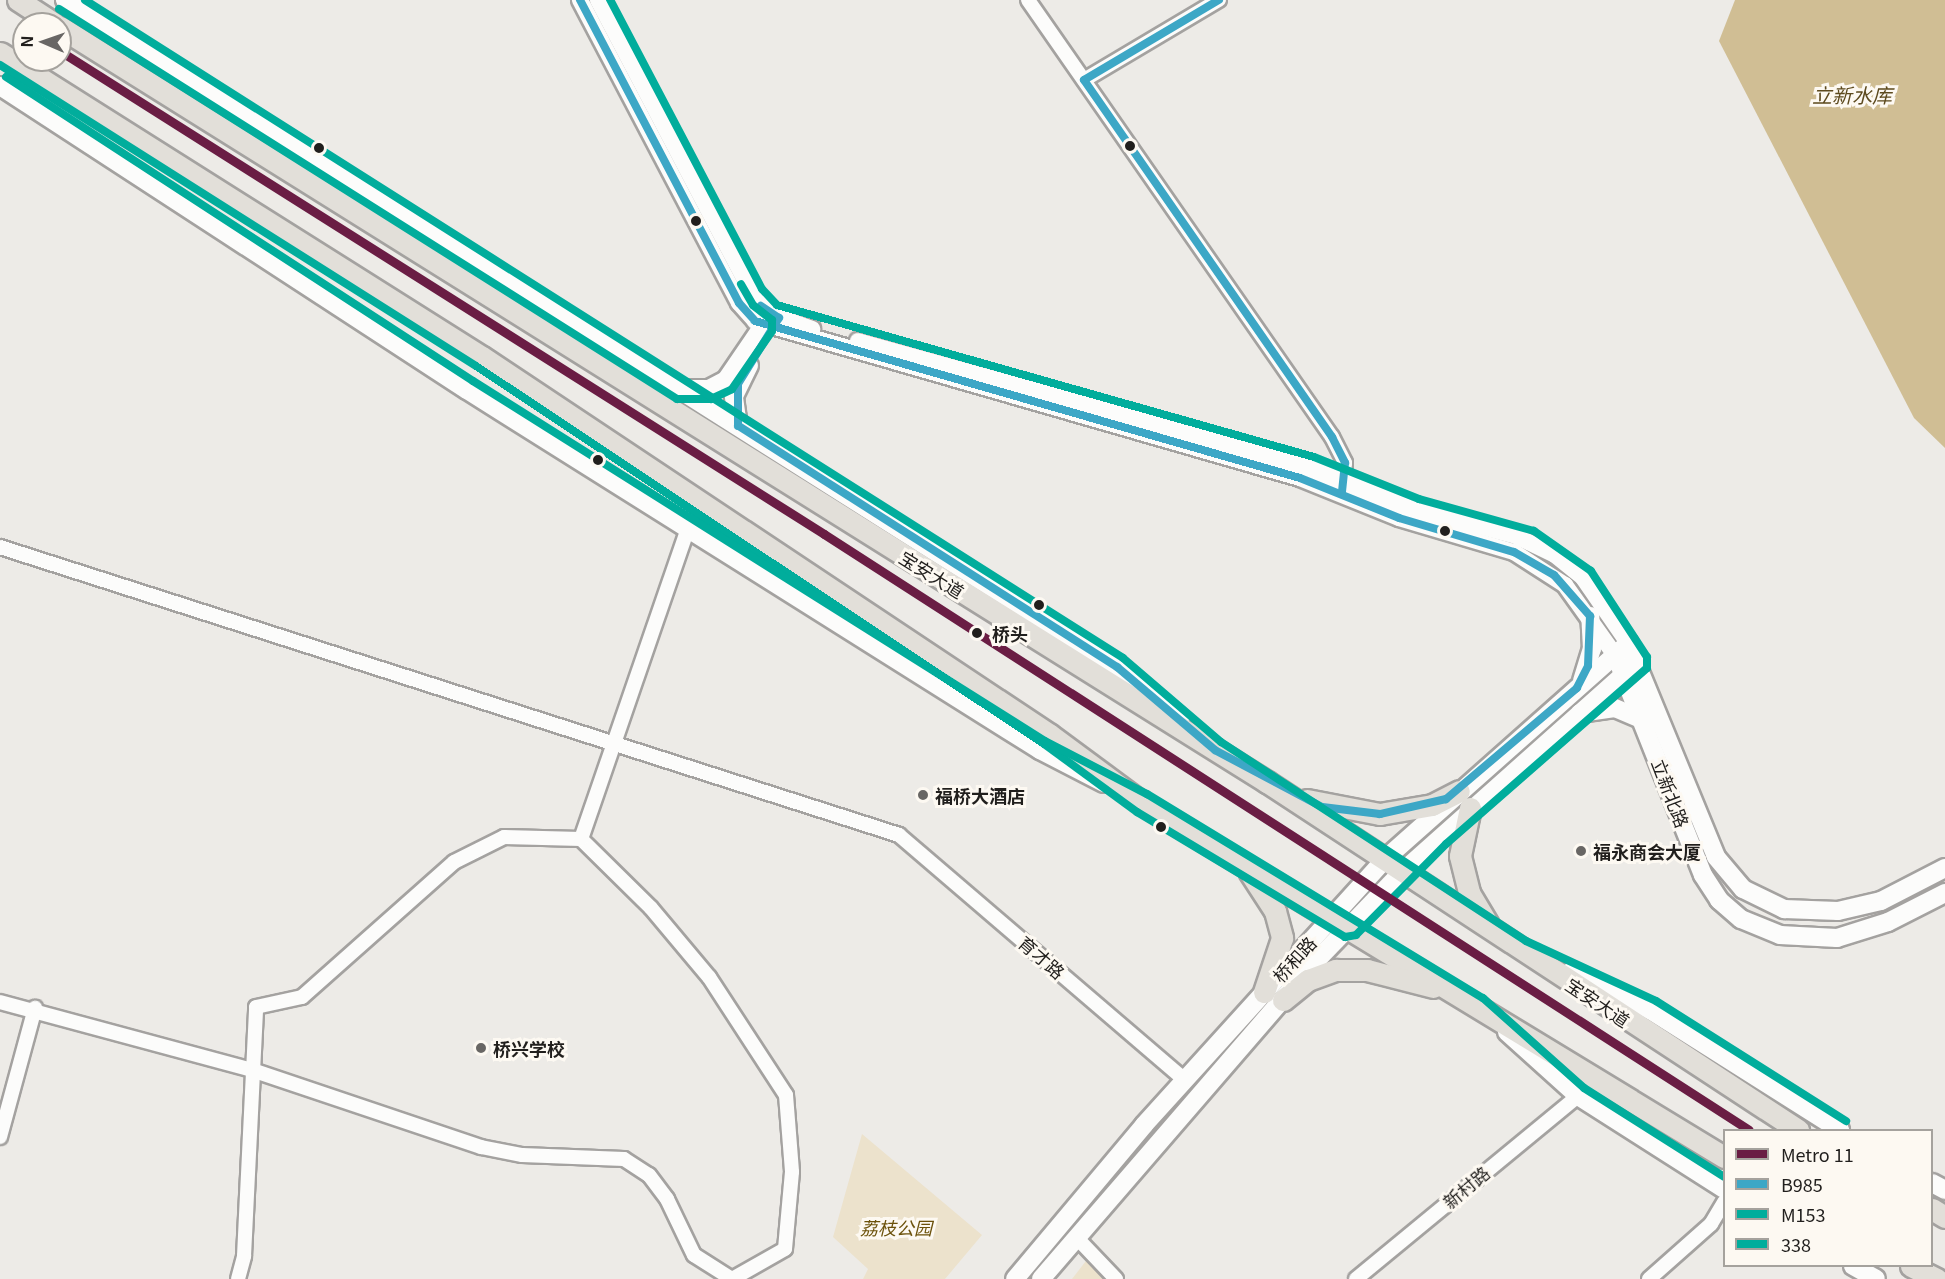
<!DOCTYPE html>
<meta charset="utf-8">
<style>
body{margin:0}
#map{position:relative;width:1945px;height:1279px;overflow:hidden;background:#edebe7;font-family:Georgia,"Noto Sans SC",serif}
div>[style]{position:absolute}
.green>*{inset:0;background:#ece2cc}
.water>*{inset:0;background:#d0be94}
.roads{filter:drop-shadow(2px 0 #a4a2a0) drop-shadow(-2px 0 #a4a2a0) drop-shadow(0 2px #a4a2a0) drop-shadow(0 -2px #a4a2a0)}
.minor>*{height:14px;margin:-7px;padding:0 7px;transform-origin:7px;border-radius:7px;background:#fcfcfb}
.tertiary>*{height:16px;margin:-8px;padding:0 8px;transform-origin:8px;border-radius:8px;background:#fcfcfb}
.secondary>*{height:18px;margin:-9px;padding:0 9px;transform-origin:9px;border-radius:9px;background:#fcfcfb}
.primary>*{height:21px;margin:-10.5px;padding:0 10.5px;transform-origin:10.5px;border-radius:10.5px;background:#e2dfd9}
.bus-1>*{height:8px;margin:-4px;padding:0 4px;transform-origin:4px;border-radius:4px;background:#3da7c6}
.bus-2>*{height:8px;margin:-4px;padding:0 4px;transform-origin:4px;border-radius:4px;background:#01ad9c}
.bus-3>*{height:8px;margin:-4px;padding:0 4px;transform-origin:4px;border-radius:4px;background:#01ad9c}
.metro-1>*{height:9px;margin:-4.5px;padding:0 4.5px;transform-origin:4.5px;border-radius:4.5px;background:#6a1d44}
.dots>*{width:16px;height:16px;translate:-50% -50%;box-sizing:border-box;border:3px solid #fdf9f2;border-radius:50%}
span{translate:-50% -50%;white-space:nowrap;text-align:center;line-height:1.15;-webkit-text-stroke:6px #fdf9f2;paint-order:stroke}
.street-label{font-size:18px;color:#211f1d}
.stop-label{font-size:18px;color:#211f1d;font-weight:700}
.left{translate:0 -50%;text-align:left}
.poi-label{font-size:18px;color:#211f1d;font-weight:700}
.park-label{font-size:18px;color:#6c520b;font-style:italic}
.water-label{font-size:20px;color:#5d4a1e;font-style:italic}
.legend{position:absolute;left:1723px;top:1129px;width:210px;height:138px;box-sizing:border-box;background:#fdf9f2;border:2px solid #a5a29d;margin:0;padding:8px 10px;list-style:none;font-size:18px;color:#211f1d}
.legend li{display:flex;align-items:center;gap:12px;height:30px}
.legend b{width:30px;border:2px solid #a5a29d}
.north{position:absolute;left:12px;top:12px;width:60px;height:60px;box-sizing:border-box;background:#fdf9f2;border:2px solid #a5a29d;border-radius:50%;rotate:272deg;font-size:16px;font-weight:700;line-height:24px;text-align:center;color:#211f1d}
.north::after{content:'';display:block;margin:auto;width:21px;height:27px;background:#686664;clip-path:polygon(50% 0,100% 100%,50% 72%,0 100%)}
</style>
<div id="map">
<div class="green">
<div style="clip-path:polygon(862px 1134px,982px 1235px,945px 1279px,863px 1279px,868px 1269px,833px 1237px)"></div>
<div style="clip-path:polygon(1089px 1257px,1109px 1279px,1072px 1279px)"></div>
</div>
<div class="water">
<div style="clip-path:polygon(1735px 0,1945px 0,1945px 448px,1914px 418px,1719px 41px)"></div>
</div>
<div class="roads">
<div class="minor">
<div style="left:1028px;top:0;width:532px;rotate:55.18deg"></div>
<div style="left:1332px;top:437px;width:29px;rotate:63deg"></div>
<div style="left:1345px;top:463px;width:27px;rotate:96deg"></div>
<div style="left:1084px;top:80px;width:157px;rotate:-30.7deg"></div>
<div style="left:0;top:547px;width:944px;rotate:17.76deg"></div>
<div style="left:899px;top:835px;width:377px;rotate:40.6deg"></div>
<div style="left:581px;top:839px;width:98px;rotate:44.6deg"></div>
<div style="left:651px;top:908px;width:90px;rotate:50deg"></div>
<div style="left:709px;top:977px;width:141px;rotate:56.9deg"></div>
<div style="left:786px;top:1095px;width:77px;rotate:85.5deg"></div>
<div style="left:792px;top:1172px;width:77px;rotate:95.2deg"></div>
<div style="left:785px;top:1249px;width:61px;rotate:150.5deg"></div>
<div style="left:0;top:1002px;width:261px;rotate:15.1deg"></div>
<div style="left:252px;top:1070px;width:242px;rotate:18.6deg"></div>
<div style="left:481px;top:1147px;width:42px;rotate:11deg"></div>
<div style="left:522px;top:1155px;width:102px;rotate:2.2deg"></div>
<div style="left:624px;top:1159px;width:30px;rotate:33deg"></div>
<div style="left:649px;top:1175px;width:30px;rotate:53deg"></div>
<div style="left:667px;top:1199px;width:62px;rotate:64.3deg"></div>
<div style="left:694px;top:1255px;width:45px;rotate:32.3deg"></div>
<div style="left:0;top:1137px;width:134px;rotate:-74.8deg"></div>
<div style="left:1076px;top:1237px;width:58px;rotate:46.4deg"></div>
<div style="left:238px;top:1279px;width:24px;rotate:-75deg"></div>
<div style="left:244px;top:1256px;width:249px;rotate:-87.2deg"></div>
<div style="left:256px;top:1007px;width:47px;rotate:-12.3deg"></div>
<div style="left:302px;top:997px;width:203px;rotate:-41.6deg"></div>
<div style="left:454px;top:862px;width:56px;rotate:-26.6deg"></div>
<div style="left:504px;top:837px;width:77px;rotate:1.5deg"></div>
<div style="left:581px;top:839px;width:328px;rotate:-71deg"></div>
<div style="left:1356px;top:1279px;width:288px;rotate:-39.5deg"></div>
<div style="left:1649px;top:1279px;width:83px;rotate:-41.6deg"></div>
<div style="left:1711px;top:1224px;width:26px;rotate:-59deg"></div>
</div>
<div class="tertiary">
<div style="left:580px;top:0;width:342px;rotate:62.3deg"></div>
<div style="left:739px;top:303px;width:24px;rotate:48deg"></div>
<div style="left:755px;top:321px;width:567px;rotate:16.07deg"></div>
<div style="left:1300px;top:478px;width:107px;rotate:22deg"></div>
<div style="left:1399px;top:518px;width:120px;rotate:16.5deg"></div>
<div style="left:1514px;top:552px;width:61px;rotate:32.9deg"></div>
<div style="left:1565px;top:585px;width:86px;rotate:54.5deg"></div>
<div style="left:598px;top:0;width:333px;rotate:62.3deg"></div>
<div style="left:753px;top:295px;width:26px;rotate:47deg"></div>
<div style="left:771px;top:314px;width:44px;rotate:20.1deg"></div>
<div style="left:858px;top:341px;width:470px;rotate:15.5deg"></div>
<div style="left:1311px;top:467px;width:113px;rotate:21.8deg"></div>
<div style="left:1416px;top:509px;width:104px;rotate:15.1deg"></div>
<div style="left:1516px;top:536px;width:43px;rotate:26deg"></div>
<div style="left:1555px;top:555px;width:36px;rotate:39deg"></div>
<div style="left:1583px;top:578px;width:79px;rotate:55.3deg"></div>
</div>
<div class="secondary">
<div style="left:65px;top:0;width:1246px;rotate:32.38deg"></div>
<div style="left:1117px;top:667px;width:82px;rotate:39.5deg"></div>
<div style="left:0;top:86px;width:557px;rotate:33.06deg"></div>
<div style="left:467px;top:390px;width:677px;rotate:32.14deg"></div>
<div style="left:1040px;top:750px;width:72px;rotate:27.3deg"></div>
<div style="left:682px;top:389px;width:27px"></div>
<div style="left:709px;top:389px;width:19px;rotate:-28deg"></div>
<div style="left:726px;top:380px;width:80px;rotate:-55.7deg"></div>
<div style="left:738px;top:426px;width:30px;rotate:-98deg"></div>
<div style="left:734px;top:396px;width:34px;rotate:-64deg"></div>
<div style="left:1619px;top:664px;width:227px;rotate:68.3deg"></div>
<div style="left:1703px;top:875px;width:30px;rotate:57deg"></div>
<div style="left:1719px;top:900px;width:29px;rotate:41deg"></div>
<div style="left:1741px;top:919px;width:42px;rotate:22.3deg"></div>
<div style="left:1780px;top:935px;width:57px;rotate:3deg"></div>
<div style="left:1837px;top:938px;width:53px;rotate:-17.4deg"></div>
<div style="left:1888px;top:922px;width:64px;rotate:-27deg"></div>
<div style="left:1582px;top:681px;width:34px;rotate:-73deg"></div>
<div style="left:1592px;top:649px;width:33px;rotate:-93deg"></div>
<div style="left:1580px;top:713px;width:35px;rotate:-8deg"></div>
<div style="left:1615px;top:708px;width:30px;rotate:23deg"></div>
<div style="left:1570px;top:972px;width:89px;rotate:25.4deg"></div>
<div style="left:1650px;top:1010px;width:225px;rotate:32.3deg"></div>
<div style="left:1507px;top:1032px;width:96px;rotate:42deg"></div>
<div style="left:1578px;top:1096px;width:173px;rotate:32.5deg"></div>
<div style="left:1932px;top:1183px;width:15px;rotate:28deg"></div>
<div style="left:1853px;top:1266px;width:26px;rotate:29deg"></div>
<div style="left:1015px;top:1279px;width:201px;rotate:-50deg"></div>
<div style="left:1144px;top:1125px;width:358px;rotate:-47.8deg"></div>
<div style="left:1384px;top:860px;width:327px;rotate:-41.6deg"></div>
<div style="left:1628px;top:643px;width:231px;rotate:67.6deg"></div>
<div style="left:1716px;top:857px;width:42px;rotate:49.8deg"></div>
<div style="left:1743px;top:889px;width:46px;rotate:26deg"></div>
<div style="left:1784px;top:909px;width:54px;rotate:2.1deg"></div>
<div style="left:1838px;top:911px;width:44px;rotate:-13.1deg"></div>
<div style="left:1881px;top:901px;width:72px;rotate:-27.3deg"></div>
<div style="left:1041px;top:1279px;width:419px;rotate:-49.2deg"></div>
<div style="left:1315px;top:962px;width:125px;rotate:-46deg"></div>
<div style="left:1402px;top:872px;width:316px;rotate:-41.7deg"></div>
</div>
<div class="primary">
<div style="left:18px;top:0;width:44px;rotate:33deg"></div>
<div style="left:60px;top:27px;width:1424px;rotate:32.03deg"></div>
<div style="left:1267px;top:782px;width:635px;rotate:33.24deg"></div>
<div style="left:0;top:53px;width:570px;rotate:32.24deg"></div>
<div style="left:482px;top:357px;width:682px;rotate:33.64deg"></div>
<div style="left:1050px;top:735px;width:114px;rotate:36.5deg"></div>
<div style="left:1142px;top:803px;width:681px;rotate:31.31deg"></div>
<div style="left:1307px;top:800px;width:74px;rotate:10.9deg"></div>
<div style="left:1380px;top:814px;width:53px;rotate:-9.8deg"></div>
<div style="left:1432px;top:805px;width:30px;rotate:-27deg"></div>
<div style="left:1470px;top:808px;width:49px;rotate:101.8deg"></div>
<div style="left:1460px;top:856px;width:38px;rotate:76deg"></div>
<div style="left:1469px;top:893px;width:37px;rotate:59deg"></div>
<div style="left:1249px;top:871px;width:48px;rotate:57deg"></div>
<div style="left:1275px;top:911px;width:28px;rotate:75deg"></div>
<div style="left:1282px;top:938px;width:57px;rotate:108.4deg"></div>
<div style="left:1283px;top:1000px;width:32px;rotate:-39deg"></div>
<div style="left:1308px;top:980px;width:30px;rotate:-20deg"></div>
<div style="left:1336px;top:970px;width:31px"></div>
<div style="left:1367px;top:970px;width:68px;rotate:14.4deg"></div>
<div style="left:1932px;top:1209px;width:15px;rotate:32deg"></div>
<div style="left:1911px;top:1266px;width:29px;rotate:27deg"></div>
</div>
</div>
<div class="bus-1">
<div style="left:580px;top:0;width:342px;rotate:62.3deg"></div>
<div style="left:739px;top:303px;width:24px;rotate:48deg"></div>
<div style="left:755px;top:321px;width:567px;rotate:16.07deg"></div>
<div style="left:1300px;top:478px;width:107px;rotate:22deg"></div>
<div style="left:1399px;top:518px;width:120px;rotate:16.5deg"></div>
<div style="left:1514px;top:552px;width:46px;rotate:29.9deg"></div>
<div style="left:1554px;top:575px;width:55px;rotate:48.7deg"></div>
<div style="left:1590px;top:616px;width:50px;rotate:92.3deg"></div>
<div style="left:1588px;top:666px;width:25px;rotate:117deg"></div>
<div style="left:1577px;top:688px;width:172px;rotate:139.7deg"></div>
<div style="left:1446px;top:799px;width:68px;rotate:167.2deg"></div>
<div style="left:1380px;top:814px;width:58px;rotate:-173.1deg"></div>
<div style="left:1322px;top:807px;width:121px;rotate:-152deg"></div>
<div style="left:1215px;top:750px;width:128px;rotate:-139.7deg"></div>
<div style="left:1117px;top:667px;width:449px;rotate:-147.5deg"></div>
<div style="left:1084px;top:80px;width:435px;rotate:55.2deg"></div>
<div style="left:1332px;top:437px;width:29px;rotate:63deg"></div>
<div style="left:1345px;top:463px;width:31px;rotate:96deg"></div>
<div style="left:1084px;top:80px;width:157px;rotate:-30.7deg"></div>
<div style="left:738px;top:426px;width:42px;rotate:-90deg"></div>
<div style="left:738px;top:384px;width:78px;rotate:-58.2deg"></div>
<div style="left:779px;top:318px;width:22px;rotate:-146deg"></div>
</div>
<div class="bus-2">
<div style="left:59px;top:9px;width:731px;rotate:32.25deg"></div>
<div style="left:677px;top:399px;width:34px"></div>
<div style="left:711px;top:399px;width:23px;rotate:-25deg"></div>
<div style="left:732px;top:389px;width:70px;rotate:-55.4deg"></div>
<div style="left:772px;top:331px;width:11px;rotate:-90deg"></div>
<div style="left:772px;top:320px;width:24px;rotate:-142deg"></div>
<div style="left:753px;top:305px;width:24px;rotate:-120deg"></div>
<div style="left:0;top:65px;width:563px;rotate:32.31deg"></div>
<div style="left:476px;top:366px;width:682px;rotate:33.64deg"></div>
<div style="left:1044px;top:744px;width:115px;rotate:36.2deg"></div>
<div style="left:1137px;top:812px;width:243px;rotate:31deg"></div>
<div style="left:1345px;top:937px;width:11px;rotate:-10deg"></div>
<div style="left:1356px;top:935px;width:128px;rotate:-45.3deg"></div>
<div style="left:1446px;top:844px;width:267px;rotate:-41.2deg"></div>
<div style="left:1647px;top:668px;width:11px;rotate:-90deg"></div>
<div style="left:1647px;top:657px;width:103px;rotate:-123.1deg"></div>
<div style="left:1591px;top:571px;width:70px;rotate:-144.9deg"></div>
<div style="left:1534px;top:531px;width:119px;rotate:-164.5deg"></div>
<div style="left:1419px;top:499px;width:113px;rotate:-158.2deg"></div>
<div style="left:1314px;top:457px;width:558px;rotate:-164.2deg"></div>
<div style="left:777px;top:305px;width:22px;rotate:-133deg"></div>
<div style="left:762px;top:289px;width:327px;rotate:-117.7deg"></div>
</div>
<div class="bus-3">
<div style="left:85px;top:0;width:1229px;rotate:32.37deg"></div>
<div style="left:1123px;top:658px;width:129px;rotate:40.6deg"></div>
<div style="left:1221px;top:742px;width:364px;rotate:33.1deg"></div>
<div style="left:1526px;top:941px;width:143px;rotate:24.8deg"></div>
<div style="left:1656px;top:1001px;width:225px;rotate:32.3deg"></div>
<div style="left:6px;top:77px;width:557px;rotate:33.06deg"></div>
<div style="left:473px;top:381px;width:676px;rotate:32.19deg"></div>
<div style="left:1045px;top:741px;width:115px;rotate:27.5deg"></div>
<div style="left:1147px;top:794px;width:393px;rotate:31.3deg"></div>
<div style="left:1483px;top:998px;width:135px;rotate:41.7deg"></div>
<div style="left:1584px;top:1088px;width:166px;rotate:32.4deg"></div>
</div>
<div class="metro-1">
<div style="left:60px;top:51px;width:904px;rotate:32.3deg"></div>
<div style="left:824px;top:534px;width:1100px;rotate:32.79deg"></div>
</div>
<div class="dots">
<div style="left:1130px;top:146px;background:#211f1d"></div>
<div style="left:319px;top:148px;background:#211f1d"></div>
<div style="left:696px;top:221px;background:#211f1d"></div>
<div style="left:598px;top:460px;background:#211f1d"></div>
<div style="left:1445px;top:531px;background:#211f1d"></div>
<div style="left:1039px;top:605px;background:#211f1d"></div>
<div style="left:977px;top:633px;background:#211f1d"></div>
<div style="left:923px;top:795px;background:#686664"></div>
<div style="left:1161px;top:827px;background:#211f1d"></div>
<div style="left:1581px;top:851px;background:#686664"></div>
<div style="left:481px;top:1048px;background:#686664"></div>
</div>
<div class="street-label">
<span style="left:932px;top:574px;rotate:32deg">宝安大道</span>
<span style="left:1671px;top:793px;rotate:69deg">立新北路</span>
<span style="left:1042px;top:957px;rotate:41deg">育才路</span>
<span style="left:1294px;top:959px;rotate:-48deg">桥和路</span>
<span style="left:1598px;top:1002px;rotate:34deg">宝安大道</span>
<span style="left:1466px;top:1187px;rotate:-40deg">新村路</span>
</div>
<div class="stop-label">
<span class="left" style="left:992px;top:633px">桥头</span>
</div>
<div class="poi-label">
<span class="left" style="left:935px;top:795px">福桥大酒店</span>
<span class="left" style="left:1593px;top:851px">福永商会大厦</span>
<span class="left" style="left:493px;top:1048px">桥兴学校</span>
</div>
<div class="park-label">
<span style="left:896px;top:1227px">荔枝公园</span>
</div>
<div class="water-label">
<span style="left:1852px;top:94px">立新水库</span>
</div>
<ul class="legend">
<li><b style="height:8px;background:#6a1d44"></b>Metro 11</li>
<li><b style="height:8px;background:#3da7c6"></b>B985</li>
<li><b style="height:8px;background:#01ad9c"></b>M153</li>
<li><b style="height:8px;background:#01ad9c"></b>338</li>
</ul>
<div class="north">N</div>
</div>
